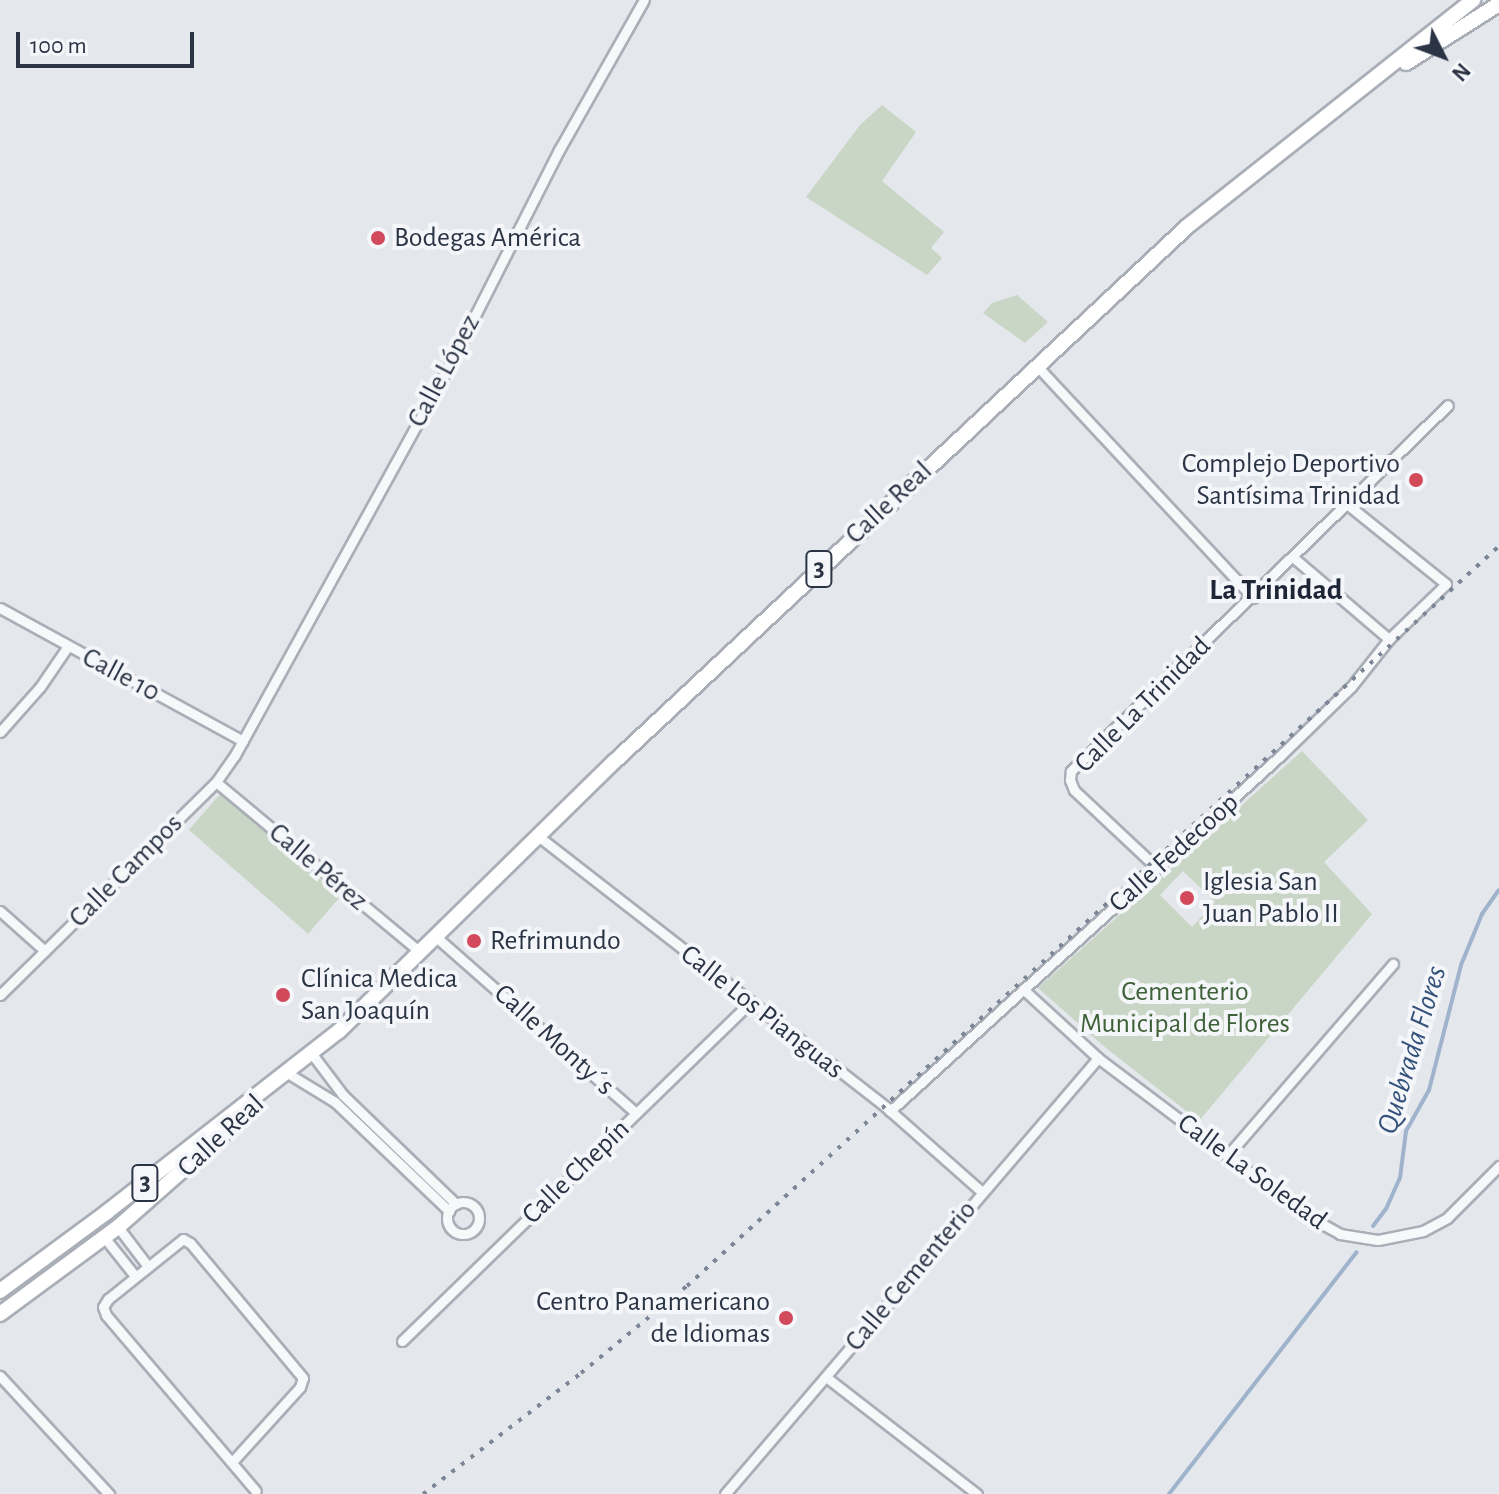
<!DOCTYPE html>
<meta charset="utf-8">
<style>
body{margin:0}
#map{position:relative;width:1499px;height:1494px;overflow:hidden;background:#e4e7ec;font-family:"Alegreya Sans",sans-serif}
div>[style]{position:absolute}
.green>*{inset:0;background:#c9d6c5;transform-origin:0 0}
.stream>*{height:4px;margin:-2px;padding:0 2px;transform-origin:2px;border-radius:2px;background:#9fb4cc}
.roads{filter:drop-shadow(2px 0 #a9aeb7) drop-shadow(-2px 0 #a9aeb7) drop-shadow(0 2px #a9aeb7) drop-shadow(0 -2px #a9aeb7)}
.minor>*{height:9px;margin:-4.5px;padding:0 4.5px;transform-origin:4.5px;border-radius:4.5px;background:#f7f8fa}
.minor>.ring{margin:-4.5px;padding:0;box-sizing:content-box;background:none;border:9px solid #f7f8fa;border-radius:50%}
.primary>*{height:14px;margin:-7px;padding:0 7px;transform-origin:7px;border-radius:7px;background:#fff}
.rail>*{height:4px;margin-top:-2px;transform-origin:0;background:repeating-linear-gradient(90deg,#7d8696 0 4px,transparent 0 12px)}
.dots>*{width:22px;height:22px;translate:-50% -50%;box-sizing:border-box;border:4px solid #f4f6f9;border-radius:50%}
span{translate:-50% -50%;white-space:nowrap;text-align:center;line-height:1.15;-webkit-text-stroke:8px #f4f6f9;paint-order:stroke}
.shield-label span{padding:2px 6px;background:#f4f6f9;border:2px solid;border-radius:6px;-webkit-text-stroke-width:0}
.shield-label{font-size:26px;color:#2b3445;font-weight:700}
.poi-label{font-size:28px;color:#2b3445}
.left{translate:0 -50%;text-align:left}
.right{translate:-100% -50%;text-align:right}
.street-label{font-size:28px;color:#2b3445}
.park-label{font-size:28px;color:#3f6138}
.neighbourhood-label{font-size:30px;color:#1d2536;font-weight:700}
.water-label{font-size:30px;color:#34527a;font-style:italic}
.north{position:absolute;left:1403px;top:16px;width:80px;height:80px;-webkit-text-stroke:6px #f4f6f9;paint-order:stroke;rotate:132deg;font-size:22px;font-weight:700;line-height:32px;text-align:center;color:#2b3445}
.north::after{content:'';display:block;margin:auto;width:28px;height:36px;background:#2b3445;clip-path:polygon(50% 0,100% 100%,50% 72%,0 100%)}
.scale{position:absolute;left:16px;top:32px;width:178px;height:36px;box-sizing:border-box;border:4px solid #2b3445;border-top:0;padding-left:10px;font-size:24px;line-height:28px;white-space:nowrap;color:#2b3445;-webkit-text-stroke:6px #f4f6f9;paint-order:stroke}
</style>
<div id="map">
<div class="green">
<div style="clip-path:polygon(882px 105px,916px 132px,882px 181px,944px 232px,931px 248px,942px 258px,927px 275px,806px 197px,860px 125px)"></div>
<div style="clip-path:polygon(1017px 295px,1048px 322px,1025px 343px,983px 313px,992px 303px)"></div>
<div style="clip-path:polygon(evenodd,1302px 751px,1368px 820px,1324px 862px,1372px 914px,1199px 1121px,1106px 1048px,1038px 988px,1302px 751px,1183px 871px,1215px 902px,1192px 927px,1160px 895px,1183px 871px)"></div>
<div style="left:221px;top:793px;width:158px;height:49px;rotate:41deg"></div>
</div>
<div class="stream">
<div style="left:1373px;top:1226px;width:21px;rotate:-53deg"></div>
<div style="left:1386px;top:1209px;width:34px;rotate:-66deg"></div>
<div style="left:1400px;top:1178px;width:47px;rotate:-82.7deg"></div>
<div style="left:1406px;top:1131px;width:47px;rotate:-60.7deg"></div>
<div style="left:1429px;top:1090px;width:129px;rotate:-75.6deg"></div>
<div style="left:1461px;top:965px;width:55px;rotate:-67.6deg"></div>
<div style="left:1482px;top:914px;width:29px;rotate:-55deg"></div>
<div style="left:1169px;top:1494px;width:306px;rotate:-52.2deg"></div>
</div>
<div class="roads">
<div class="minor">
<div style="left:1037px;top:366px;width:317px;rotate:47deg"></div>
<div style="left:1294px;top:558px;width:125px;rotate:40.5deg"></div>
<div style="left:0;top:608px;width:277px;rotate:28.7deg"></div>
<div style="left:0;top:732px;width:60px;rotate:-48.4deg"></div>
<div style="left:40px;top:687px;width:50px;rotate:-55.7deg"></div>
<div style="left:216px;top:782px;width:266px;rotate:39.8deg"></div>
<div style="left:538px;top:836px;width:441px;rotate:37.9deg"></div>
<div style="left:886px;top:1107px;width:128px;rotate:41.5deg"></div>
<div style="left:1157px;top:868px;width:114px;rotate:-136.8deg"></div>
<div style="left:1074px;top:790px;width:11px;rotate:-112deg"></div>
<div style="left:1070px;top:780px;width:9px;rotate:-84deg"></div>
<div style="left:1071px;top:771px;width:525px;rotate:-44.15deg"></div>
<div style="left:0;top:911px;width:60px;rotate:41.6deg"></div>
<div style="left:435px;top:936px;width:268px;rotate:41.4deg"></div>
<div style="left:1023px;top:989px;width:102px;rotate:42.6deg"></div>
<div style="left:1098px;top:1058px;width:261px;rotate:37deg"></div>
<div style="left:1306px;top:1215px;width:39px;rotate:29deg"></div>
<div style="left:1340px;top:1234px;width:38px;rotate:9deg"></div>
<div style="left:1378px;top:1240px;width:46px;rotate:-11.3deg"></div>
<div style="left:1423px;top:1231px;width:27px;rotate:-28deg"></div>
<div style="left:1447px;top:1218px;width:74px;rotate:-45deg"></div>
<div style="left:0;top:995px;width:303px;rotate:-44.6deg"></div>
<div style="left:216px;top:782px;width:33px;rotate:-55deg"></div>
<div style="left:235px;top:755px;width:463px;rotate:-61.2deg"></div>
<div style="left:458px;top:349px;width:223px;rotate:-63.1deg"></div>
<div style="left:559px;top:150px;width:172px;rotate:-60.5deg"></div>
<div style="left:312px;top:1054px;width:51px;rotate:52.9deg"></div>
<div style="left:343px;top:1095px;width:157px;rotate:44deg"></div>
<div style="left:289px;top:1074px;width:54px;rotate:31.3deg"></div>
<div style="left:335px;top:1102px;width:158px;rotate:43.7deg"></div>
<div style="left:890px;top:1111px;width:530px;rotate:-42.32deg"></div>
<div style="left:1282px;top:754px;width:96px;rotate:-44.2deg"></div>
<div style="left:1351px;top:687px;width:61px;rotate:-51.6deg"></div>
<div style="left:1389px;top:639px;width:79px;rotate:-44deg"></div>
<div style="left:1446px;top:584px;width:127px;rotate:-141.1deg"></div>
<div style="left:1227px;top:1156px;width:254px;rotate:-49.2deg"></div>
<div class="ring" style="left:447px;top:1202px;width:23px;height:23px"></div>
<div style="left:118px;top:1227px;width:48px;rotate:52.7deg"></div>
<div style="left:104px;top:1237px;width:50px;rotate:51.5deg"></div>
<div style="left:402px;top:1341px;width:484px;rotate:-44.2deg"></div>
<div style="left:0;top:1376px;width:161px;rotate:47.3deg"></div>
<div style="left:826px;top:1377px;width:191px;rotate:37.8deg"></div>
<div style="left:232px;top:1462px;width:101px;rotate:-47.8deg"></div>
<div style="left:300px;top:1387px;width:9px;rotate:-72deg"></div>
<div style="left:303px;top:1378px;width:176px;rotate:-129.9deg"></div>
<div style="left:190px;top:1243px;width:8px;rotate:-150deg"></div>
<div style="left:183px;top:1239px;width:96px;rotate:141.3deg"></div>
<div style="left:108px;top:1299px;width:9px;rotate:122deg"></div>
<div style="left:103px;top:1307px;width:9px;rotate:69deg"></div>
<div style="left:106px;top:1315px;width:231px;rotate:49.6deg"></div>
<div style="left:725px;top:1494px;width:574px;rotate:-49.45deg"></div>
</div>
<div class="primary">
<div style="left:1406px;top:63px;width:110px;rotate:-32.4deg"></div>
<div style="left:0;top:1291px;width:133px;rotate:-36.4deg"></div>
<div style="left:107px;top:1212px;width:294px;rotate:-38deg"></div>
<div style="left:339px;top:1031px;width:386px;rotate:-44.4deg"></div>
<div style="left:615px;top:761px;width:784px;rotate:-43.04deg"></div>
<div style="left:1188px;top:226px;width:364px;rotate:-38.4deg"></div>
<div style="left:0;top:1314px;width:147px;rotate:-36.4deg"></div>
<div style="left:118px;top:1227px;width:157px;rotate:-41.4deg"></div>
</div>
</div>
<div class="rail">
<div style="left:423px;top:1494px;width:199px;rotate:-37.4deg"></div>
<div style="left:581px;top:1373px;width:137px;rotate:-39.4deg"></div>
<div style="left:687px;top:1286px;width:1099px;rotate:-42.34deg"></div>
</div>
<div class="dots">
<div style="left:378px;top:238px;background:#d1495b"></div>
<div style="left:1416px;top:480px;background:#d1495b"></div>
<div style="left:1187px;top:898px;background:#d1495b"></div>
<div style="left:474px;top:941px;background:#d1495b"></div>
<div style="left:283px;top:995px;background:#d1495b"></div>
<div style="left:786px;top:1318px;background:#d1495b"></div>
</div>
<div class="shield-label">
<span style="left:819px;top:569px">3</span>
<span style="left:145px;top:1183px">3</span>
</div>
<div class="poi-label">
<span class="left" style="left:394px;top:238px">Bodegas América</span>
<span class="right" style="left:1400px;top:480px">Complejo Deportivo<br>Santísima Trinidad</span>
<span class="left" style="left:1203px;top:898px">Iglesia San<br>Juan Pablo II</span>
<span class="left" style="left:490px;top:941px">Refrimundo</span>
<span class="left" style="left:301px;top:995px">Clínica Medica<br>San Joaquín</span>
<span class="right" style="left:770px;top:1318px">Centro Panamericano<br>de Idiomas</span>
</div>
<div class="street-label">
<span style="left:444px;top:371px;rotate:-62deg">Calle López</span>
<span style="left:889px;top:503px;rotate:-43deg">Calle Real</span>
<span style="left:121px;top:675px;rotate:28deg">Calle 10</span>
<span style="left:1143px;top:705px;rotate:-45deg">Calle La Trinidad</span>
<span style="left:1174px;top:853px;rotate:-42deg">Calle Fedecoop</span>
<span style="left:318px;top:867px;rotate:40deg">Calle Pérez</span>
<span style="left:126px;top:871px;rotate:-45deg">Calle Campos</span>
<span style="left:762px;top:1012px;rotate:38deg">Calle Los Pianguas</span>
<span style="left:554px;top:1040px;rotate:42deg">Calle Monty´s</span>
<span style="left:221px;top:1136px;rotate:-43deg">Calle Real</span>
<span style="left:576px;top:1172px;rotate:-44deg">Calle Chepín</span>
<span style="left:1252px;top:1172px;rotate:36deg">Calle La Soledad</span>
<span style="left:911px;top:1276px;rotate:-50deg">Calle Cementerio</span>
</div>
<div class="park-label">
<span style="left:1185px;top:1008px">Cementerio<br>Municipal de Flores</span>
</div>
<div class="neighbourhood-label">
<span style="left:1276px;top:590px">La Trinidad</span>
</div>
<div class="water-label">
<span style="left:1412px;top:1050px;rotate:-73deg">Quebrada Flores</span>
</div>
<div class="north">N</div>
<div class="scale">100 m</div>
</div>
